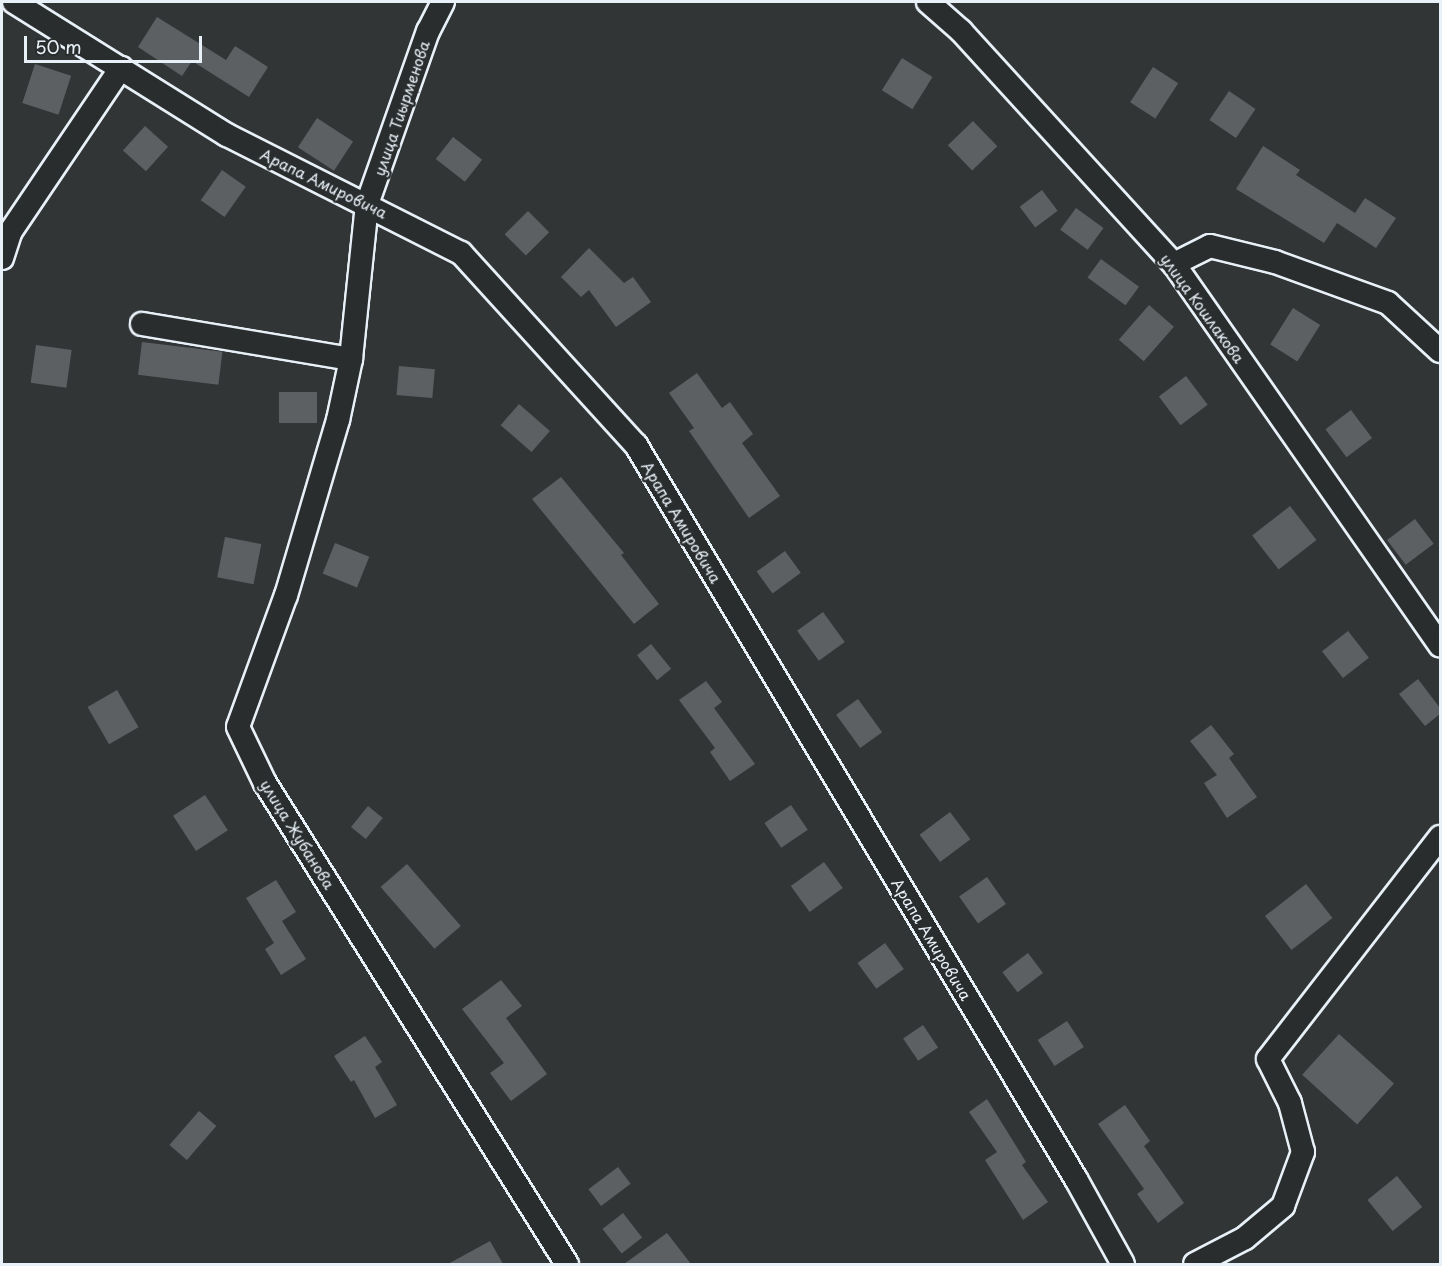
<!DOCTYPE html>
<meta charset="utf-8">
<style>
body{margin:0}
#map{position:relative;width:1442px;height:1266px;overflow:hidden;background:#323536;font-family:"Playpen Sans",sans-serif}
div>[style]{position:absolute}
.building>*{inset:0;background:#5c6063;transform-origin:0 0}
.roads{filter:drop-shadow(2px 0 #e8f1f8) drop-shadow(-2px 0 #e8f1f8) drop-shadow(0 2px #e8f1f8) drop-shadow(0 -2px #e8f1f8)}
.minor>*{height:22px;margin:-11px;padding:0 11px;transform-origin:11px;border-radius:11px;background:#2a2d2e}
span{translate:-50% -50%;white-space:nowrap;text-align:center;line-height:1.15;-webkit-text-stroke:5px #2a2d2e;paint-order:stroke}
.street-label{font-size:15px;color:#e8f1f8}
.frame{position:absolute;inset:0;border:3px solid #e8f1f8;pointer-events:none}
.scale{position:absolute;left:24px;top:36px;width:178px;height:27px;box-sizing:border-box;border:3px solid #e8f1f8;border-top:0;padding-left:8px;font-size:18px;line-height:21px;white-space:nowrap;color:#e8f1f8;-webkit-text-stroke:4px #2a2d2e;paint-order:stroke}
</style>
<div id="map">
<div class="building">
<div style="clip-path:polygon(157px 17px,226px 60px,235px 46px,268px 67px,249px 97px,192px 61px,182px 76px,138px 47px)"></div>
<div style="left:902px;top:58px;width:36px;height:38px;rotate:32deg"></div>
<div style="left:35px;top:64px;width:38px;height:41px;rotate:18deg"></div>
<div style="left:1153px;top:67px;width:30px;height:42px;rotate:33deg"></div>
<div style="left:1229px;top:91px;width:32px;height:35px;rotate:34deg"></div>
<div style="left:317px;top:118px;width:43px;height:35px;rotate:33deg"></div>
<div style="left:973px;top:121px;width:35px;height:35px;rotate:46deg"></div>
<div style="left:145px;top:126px;width:31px;height:33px;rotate:42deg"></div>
<div style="left:453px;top:137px;width:37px;height:28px;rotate:38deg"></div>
<div style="clip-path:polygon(1263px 146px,1300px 170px,1296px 175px,1355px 213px,1365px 198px,1396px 218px,1376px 248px,1337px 223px,1324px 243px,1236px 189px)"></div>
<div style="left:222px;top:170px;width:29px;height:37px;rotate:35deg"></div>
<div style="left:1042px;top:190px;width:26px;height:28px;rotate:53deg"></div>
<div style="left:1076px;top:208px;width:34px;height:27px;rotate:36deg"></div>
<div style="left:528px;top:211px;width:30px;height:33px;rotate:45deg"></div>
<div style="clip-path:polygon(589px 248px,624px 283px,633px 277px,651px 302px,616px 327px,589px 290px,581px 297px,561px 277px)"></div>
<div style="left:1101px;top:259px;width:47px;height:23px;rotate:36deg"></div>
<div style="left:1149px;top:305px;width:33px;height:46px;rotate:41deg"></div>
<div style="left:1293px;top:308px;width:32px;height:43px;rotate:32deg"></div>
<div style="left:142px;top:342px;width:81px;height:33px;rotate:7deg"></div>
<div style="left:36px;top:345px;width:36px;height:38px;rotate:8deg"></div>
<div style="left:399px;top:366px;width:36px;height:29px;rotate:5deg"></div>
<div style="clip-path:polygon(697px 373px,722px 408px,730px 402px,753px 434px,742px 443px,780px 496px,749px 518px,689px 431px,694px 428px,669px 393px)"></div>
<div style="left:1186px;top:376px;width:36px;height:34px;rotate:53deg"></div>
<div style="left:279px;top:392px;width:38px;height:31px"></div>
<div style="left:519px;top:404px;width:41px;height:28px;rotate:41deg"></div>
<div style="left:1351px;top:410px;width:35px;height:32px;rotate:53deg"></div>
<div style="clip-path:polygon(561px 477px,624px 553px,621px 555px,659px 604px,634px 624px,532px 499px)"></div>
<div style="left:1290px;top:506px;width:43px;height:48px;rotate:52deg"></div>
<div style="left:1415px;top:519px;width:31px;height:35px;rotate:53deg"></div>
<div style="left:225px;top:537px;width:37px;height:41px;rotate:11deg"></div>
<div style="left:335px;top:543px;width:37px;height:33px;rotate:22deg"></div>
<div style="left:785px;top:551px;width:27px;height:35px;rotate:54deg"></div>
<div style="left:823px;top:612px;width:37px;height:32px;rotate:54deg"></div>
<div style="left:1348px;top:631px;width:34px;height:33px;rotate:52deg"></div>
<div style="left:651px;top:644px;width:32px;height:18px;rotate:51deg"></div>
<div style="clip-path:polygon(1418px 679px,1440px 708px,1440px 714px,1425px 726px,1399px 694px)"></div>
<div style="clip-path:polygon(706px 681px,722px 702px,714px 708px,755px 764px,730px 781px,710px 752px,715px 748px,679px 700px)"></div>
<div style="left:117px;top:690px;width:43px;height:34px;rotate:60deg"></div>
<div style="left:858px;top:699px;width:41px;height:27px;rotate:54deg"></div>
<div style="clip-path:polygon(1211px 725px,1234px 754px,1229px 758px,1257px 797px,1227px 818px,1204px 783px,1217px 775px,1190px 741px)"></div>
<div style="left:205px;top:795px;width:42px;height:38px;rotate:57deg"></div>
<div style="left:791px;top:805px;width:30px;height:32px;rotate:56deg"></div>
<div style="left:368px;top:806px;width:19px;height:27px;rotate:39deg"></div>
<div style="left:950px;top:812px;width:34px;height:38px;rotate:53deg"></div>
<div style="left:824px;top:862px;width:32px;height:41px;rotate:54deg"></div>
<div style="left:407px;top:864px;width:82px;height:35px;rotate:49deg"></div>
<div style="left:987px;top:877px;width:33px;height:34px;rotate:55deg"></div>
<div style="clip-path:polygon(276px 880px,296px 912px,282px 921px,306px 959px,281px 975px,265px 949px,274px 943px,246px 898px)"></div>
<div style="left:1306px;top:884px;width:43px;height:52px;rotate:52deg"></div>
<div style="left:885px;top:943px;width:32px;height:34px;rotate:54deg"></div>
<div style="left:1028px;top:953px;width:25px;height:32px;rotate:53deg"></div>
<div style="clip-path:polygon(501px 980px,522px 1006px,506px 1018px,547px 1074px,511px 1101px,490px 1073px,504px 1063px,462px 1009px)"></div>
<div style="left:1067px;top:1021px;width:31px;height:35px;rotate:57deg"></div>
<div style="left:923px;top:1025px;width:27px;height:24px;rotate:56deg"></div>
<div style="left:1339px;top:1034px;width:74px;height:55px;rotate:42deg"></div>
<div style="clip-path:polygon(365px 1036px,382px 1062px,375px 1067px,397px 1105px,375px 1118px,354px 1080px,351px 1082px,334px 1056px)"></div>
<div style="clip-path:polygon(987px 1099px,1026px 1162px,1022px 1165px,1048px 1202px,1023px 1220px,985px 1160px,997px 1152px,969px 1112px)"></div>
<div style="clip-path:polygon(1125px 1105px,1150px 1141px,1144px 1146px,1184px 1203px,1158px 1223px,1137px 1194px,1144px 1189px,1098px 1124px)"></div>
<div style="left:199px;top:1111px;width:23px;height:45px;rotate:41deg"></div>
<div style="left:618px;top:1167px;width:21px;height:37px;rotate:53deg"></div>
<div style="left:1397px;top:1176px;width:40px;height:38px;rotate:51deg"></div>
<div style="left:623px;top:1213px;width:31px;height:26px;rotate:52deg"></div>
<div style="clip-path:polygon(667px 1233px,691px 1264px,624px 1264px)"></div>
<div style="clip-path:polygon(490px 1241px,503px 1264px,448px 1264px)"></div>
</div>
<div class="roads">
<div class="minor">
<div style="left:14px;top:2px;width:251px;rotate:32deg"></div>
<div style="left:227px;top:135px;width:262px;rotate:26.8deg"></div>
<div style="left:461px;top:253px;width:260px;rotate:47.7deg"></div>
<div style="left:636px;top:445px;width:856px;rotate:59.06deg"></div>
<div style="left:1076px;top:1179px;width:97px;rotate:61.1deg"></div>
<div style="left:443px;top:2px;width:33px;rotate:117deg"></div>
<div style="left:428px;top:31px;width:183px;rotate:109.4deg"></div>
<div style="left:367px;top:204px;width:156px;rotate:95.9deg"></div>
<div style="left:351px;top:359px;width:62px;rotate:102deg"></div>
<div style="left:338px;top:420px;width:183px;rotate:106.5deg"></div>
<div style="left:286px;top:595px;width:140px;rotate:110deg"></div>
<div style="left:238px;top:727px;width:62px;rotate:64.3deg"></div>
<div style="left:265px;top:783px;width:568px;rotate:57.88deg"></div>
<div style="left:928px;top:2px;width:44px;rotate:41.3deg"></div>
<div style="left:961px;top:31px;width:316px;rotate:47.6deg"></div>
<div style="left:1174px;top:264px;width:465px;rotate:55.1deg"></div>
<div style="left:2px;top:258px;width:28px;rotate:-72deg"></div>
<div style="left:11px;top:231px;width:197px;rotate:-56deg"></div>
<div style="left:1174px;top:264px;width:40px;rotate:-26.6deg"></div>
<div style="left:1210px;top:246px;width:67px;rotate:13.8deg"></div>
<div style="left:1275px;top:262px;width:120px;rotate:19.9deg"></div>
<div style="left:1388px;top:303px;width:71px;rotate:42.7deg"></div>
<div style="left:142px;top:324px;width:212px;rotate:9.5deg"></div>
<div style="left:1195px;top:1264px;width:56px;rotate:-27.5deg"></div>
<div style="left:1245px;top:1238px;width:50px;rotate:-40.1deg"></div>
<div style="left:1283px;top:1206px;width:58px;rotate:-69.7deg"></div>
<div style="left:1303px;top:1152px;width:51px;rotate:-104.9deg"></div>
<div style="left:1290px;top:1103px;width:49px;rotate:-116.6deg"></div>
<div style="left:1268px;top:1059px;width:281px;rotate:-52.2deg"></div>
</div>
</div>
<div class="street-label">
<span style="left:401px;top:108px;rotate:-71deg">улица Тиырменова</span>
<span style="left:324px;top:183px;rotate:26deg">Арапа Амировича</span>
<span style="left:1203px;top:308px;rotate:54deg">улица Кошлакова</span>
<span style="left:682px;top:522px;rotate:59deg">Арапа Амировича</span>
<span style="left:298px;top:834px;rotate:58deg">улица Жубанова</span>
<span style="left:932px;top:939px;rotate:59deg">Арапа Амировича</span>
</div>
<div class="frame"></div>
<div class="scale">50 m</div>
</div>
